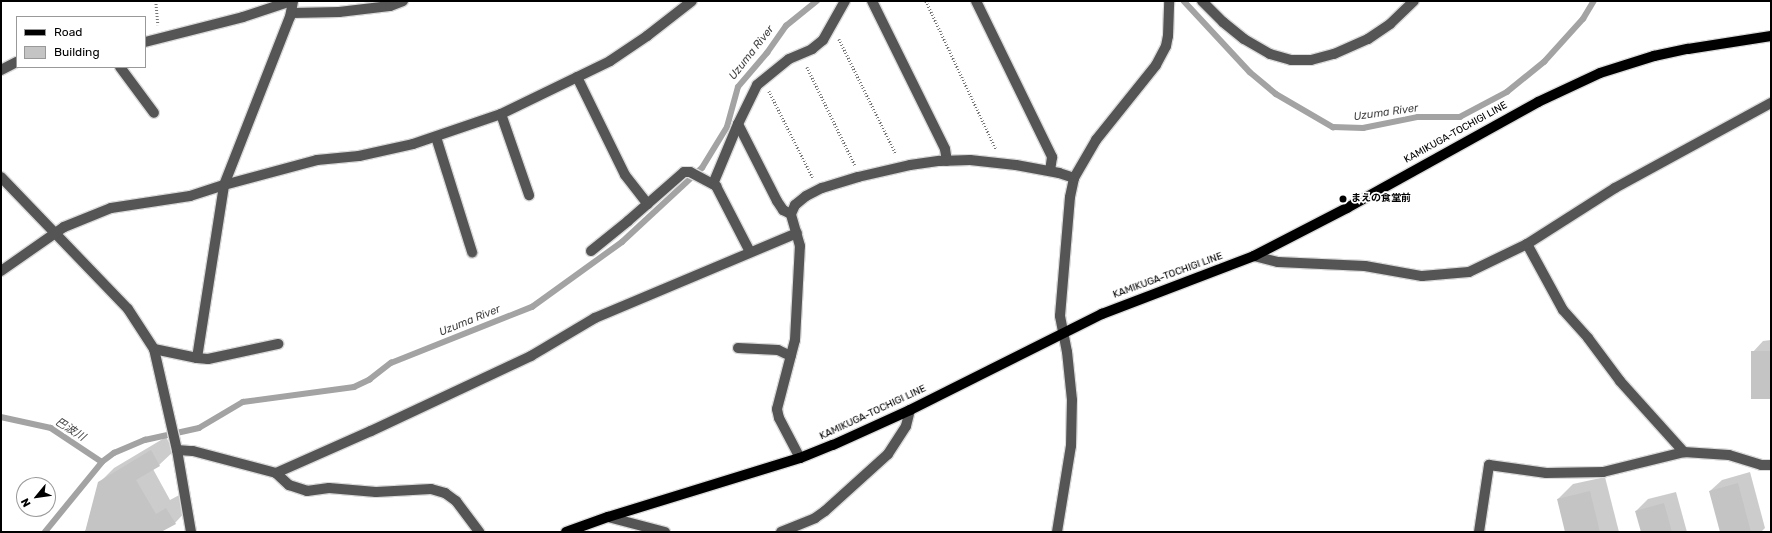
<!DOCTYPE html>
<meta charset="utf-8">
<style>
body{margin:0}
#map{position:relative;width:1772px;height:533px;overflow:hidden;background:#fff;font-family:Rubik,"Noto Sans JP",sans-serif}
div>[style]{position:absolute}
.shadow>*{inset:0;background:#0003}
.stream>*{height:5.5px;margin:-2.75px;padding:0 2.75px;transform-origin:2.75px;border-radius:2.75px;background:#a3a3a3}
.building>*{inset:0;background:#c4c4c4;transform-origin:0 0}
.path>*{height:2.5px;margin-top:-1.25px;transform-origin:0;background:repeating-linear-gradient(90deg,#777 0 1px,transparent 0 3px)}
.roads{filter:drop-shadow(1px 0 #dbdbdb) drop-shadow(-1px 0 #dbdbdb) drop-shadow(0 1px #dbdbdb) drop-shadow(0 -1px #dbdbdb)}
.minor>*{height:10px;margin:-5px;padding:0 5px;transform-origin:5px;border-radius:5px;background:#555}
.major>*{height:10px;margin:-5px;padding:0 5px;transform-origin:5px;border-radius:5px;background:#000}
.dots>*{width:11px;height:11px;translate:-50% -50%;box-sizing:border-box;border:2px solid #fff;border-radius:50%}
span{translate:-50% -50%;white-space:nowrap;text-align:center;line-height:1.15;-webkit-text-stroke:3.5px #fff;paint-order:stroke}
.street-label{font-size:10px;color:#000}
.poi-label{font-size:10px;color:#000;font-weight:700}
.left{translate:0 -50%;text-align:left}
.water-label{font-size:11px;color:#444;font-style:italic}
.frame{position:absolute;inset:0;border:2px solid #000;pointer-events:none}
.legend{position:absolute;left:16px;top:16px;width:130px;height:52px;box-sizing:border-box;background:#fff;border:1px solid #999;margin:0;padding:5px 7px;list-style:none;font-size:12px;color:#000}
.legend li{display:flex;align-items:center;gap:8px;height:20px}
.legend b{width:20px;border:1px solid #999}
.north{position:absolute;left:16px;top:477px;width:40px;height:40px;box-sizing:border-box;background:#fff;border:1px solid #999;border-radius:50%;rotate:241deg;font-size:11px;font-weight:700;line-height:16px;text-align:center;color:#000}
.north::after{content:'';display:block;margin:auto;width:14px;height:18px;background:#000;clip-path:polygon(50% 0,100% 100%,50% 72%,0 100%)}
</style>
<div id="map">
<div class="shadow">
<div style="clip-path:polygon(1771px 340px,1771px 398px,1752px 353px,1763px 341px)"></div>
<div style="clip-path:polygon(166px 437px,174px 451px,159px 465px,153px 469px,170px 500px,181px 494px,189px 508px,175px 523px,159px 532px,83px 532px,86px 530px,99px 483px,114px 468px)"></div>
<div style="clip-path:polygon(1750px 472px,1765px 528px,1761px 532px,1721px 532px,1710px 491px,1722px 480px)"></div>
<div style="clip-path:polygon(1605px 477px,1619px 532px,1566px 532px,1558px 499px,1573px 484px)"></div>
<div style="clip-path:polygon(1676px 492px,1687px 532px,1642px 532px,1636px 511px,1648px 499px)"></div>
</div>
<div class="stream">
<div style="left:1184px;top:1px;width:97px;rotate:47.1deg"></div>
<div style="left:1250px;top:72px;width:34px;rotate:40deg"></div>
<div style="left:1276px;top:94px;width:66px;rotate:30.1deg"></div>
<div style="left:1333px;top:127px;width:30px;rotate:2deg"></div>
<div style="left:1363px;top:128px;width:56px;rotate:-11.3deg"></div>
<div style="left:1418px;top:117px;width:42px"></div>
<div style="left:1460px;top:117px;width:53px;rotate:-28deg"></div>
<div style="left:1507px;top:92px;width:48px;rotate:-39deg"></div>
<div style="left:1544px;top:62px;width:58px;rotate:-47.8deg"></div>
<div style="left:1583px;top:19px;width:21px;rotate:-59deg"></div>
<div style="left:1px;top:417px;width:51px;rotate:12.4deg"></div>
<div style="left:51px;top:428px;width:61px;rotate:33.7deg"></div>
<div style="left:45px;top:532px;width:90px;rotate:-50.8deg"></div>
<div style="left:102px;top:462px;width:15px;rotate:-37deg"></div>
<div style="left:114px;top:453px;width:34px;rotate:-23deg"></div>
<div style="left:145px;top:440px;width:55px;rotate:-12.5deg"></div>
<div style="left:199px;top:428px;width:51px;rotate:-30.6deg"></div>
<div style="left:243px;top:402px;width:112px;rotate:-7.7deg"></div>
<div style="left:354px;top:387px;width:17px;rotate:-25deg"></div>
<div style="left:369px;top:380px;width:28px;rotate:-38deg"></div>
<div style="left:391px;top:363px;width:152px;rotate:-21.7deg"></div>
<div style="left:532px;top:307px;width:111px;rotate:-35.8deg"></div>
<div style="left:622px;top:242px;width:109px;rotate:-42.8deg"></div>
<div style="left:702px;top:168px;width:48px;rotate:-58.6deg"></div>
<div style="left:727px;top:127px;width:41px;rotate:-74.6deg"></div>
<div style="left:738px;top:87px;width:45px;rotate:-49.5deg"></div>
<div style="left:767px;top:53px;width:33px;rotate:-55deg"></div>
<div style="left:786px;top:26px;width:40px;rotate:-39deg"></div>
</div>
<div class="building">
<div style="left:1771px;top:351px;width:48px;height:20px;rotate:90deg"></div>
<div style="clip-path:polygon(151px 450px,160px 466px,136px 480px,156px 514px,166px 508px,176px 524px,161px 532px,85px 532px,98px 482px)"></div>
<div style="clip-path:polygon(1738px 483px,1751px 532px,1720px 532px,1709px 491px)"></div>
<div style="clip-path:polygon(1590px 491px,1600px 532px,1565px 532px,1557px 499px)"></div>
<div style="clip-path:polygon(1664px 503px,1672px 532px,1641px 532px,1635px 511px)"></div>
</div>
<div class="path">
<div style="left:156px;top:1px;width:24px;rotate:85deg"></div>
<div style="left:926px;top:1px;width:164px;rotate:64.7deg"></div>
<div style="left:839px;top:39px;width:128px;rotate:63.6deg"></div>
<div style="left:807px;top:67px;width:109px;rotate:63.9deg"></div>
<div style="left:769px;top:91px;width:97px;rotate:63.2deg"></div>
</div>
<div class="roads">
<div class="minor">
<div style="left:872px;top:1px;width:165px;rotate:63.7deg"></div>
<div style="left:945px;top:149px;width:12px;rotate:81deg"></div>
<div style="left:976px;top:1px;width:174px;rotate:64deg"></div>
<div style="left:1052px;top:157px;width:14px;rotate:98deg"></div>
<div style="left:1202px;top:1px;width:30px;rotate:45deg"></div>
<div style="left:1223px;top:22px;width:27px;rotate:39deg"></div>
<div style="left:1244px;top:39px;width:30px;rotate:30deg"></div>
<div style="left:1270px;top:54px;width:22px;rotate:16deg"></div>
<div style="left:1291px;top:60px;width:20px"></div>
<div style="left:1311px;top:60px;width:24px;rotate:-15deg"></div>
<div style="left:1334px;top:54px;width:37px;rotate:-24deg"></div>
<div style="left:1368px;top:39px;width:27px;rotate:-34deg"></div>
<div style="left:1390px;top:24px;width:33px;rotate:-44deg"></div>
<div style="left:292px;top:13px;width:47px;rotate:-1.2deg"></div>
<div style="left:339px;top:12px;width:51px;rotate:-6.7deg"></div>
<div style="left:390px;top:6px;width:14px;rotate:-21deg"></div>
<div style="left:145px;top:42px;width:101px;rotate:-14.3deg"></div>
<div style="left:243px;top:17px;width:51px;rotate:-18.4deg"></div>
<div style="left:120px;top:67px;width:57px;rotate:53.5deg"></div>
<div style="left:1px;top:70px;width:18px;rotate:-27deg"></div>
<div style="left:577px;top:77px;width:109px;rotate:63.9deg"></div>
<div style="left:625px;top:175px;width:37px;rotate:52deg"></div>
<div style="left:501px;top:114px;width:86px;rotate:70.9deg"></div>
<div style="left:738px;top:124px;width:86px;rotate:63.1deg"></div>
<div style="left:777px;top:201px;width:11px;rotate:56deg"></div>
<div style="left:783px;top:210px;width:9px;rotate:27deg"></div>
<div style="left:436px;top:137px;width:121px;rotate:72.6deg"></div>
<div style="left:1px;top:177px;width:183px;rotate:46.1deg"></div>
<div style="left:128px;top:309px;width:48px;rotate:57deg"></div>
<div style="left:154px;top:349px;width:104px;rotate:77.2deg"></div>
<div style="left:177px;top:450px;width:83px;rotate:80.3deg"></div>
<div style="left:713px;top:184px;width:65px;rotate:-67.4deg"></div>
<div style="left:738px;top:124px;width:43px;rotate:-64deg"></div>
<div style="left:757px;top:85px;width:41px;rotate:-39.1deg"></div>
<div style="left:789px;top:59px;width:25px;rotate:-23deg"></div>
<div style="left:812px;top:49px;width:14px;rotate:-39deg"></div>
<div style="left:823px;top:40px;width:45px;rotate:-60.6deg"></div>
<div style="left:1527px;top:244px;width:75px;rotate:61.4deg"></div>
<div style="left:1563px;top:310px;width:38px;rotate:48deg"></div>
<div style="left:1588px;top:338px;width:54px;rotate:53.3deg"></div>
<div style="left:1620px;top:381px;width:96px;rotate:48deg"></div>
<div style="left:591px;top:251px;width:48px;rotate:-39deg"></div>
<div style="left:628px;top:221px;width:74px;rotate:-41.2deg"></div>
<div style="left:684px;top:172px;width:6px"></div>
<div style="left:690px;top:172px;width:30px;rotate:28deg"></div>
<div style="left:716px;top:186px;width:74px;rotate:62.7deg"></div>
<div style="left:1254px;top:256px;width:25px;rotate:14deg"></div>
<div style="left:1278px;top:262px;width:87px;rotate:2.6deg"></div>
<div style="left:1365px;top:266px;width:58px;rotate:10deg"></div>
<div style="left:1422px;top:276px;width:47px;rotate:-4.9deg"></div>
<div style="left:1469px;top:272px;width:64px;rotate:-25.8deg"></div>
<div style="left:1527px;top:244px;width:104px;rotate:-32.5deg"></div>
<div style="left:1615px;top:188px;width:178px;rotate:-28.6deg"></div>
<div style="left:1px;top:271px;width:77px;rotate:-34.9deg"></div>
<div style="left:64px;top:227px;width:51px;rotate:-22deg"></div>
<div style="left:111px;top:208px;width:80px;rotate:-8.6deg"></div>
<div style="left:190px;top:196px;width:36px;rotate:-18deg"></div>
<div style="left:224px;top:185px;width:96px;rotate:-15deg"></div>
<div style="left:317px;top:160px;width:42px;rotate:-5.4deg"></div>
<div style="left:359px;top:156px;width:55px;rotate:-12.5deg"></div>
<div style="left:413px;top:144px;width:93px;rotate:-18.8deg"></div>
<div style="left:501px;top:114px;width:121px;rotate:-25.9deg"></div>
<div style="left:610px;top:61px;width:45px;rotate:-34deg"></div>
<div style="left:647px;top:36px;width:57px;rotate:-37.9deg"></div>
<div style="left:738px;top:348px;width:40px;rotate:2.9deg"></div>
<div style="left:778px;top:350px;width:14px;rotate:25deg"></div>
<div style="left:154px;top:349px;width:44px;rotate:11.8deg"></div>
<div style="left:197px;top:358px;width:11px;rotate:5deg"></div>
<div style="left:208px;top:359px;width:72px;rotate:-12.1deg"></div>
<div style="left:197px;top:358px;width:175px;rotate:-81.1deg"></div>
<div style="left:224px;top:185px;width:180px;rotate:-68.6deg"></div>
<div style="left:290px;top:17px;width:16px;rotate:-79deg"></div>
<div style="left:177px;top:450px;width:16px;rotate:4deg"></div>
<div style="left:193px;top:451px;width:86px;rotate:14.8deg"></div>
<div style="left:276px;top:473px;width:18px;rotate:43deg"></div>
<div style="left:289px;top:485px;width:19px;rotate:18deg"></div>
<div style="left:307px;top:491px;width:22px;rotate:-8deg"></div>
<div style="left:329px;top:488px;width:47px;rotate:4.9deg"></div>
<div style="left:376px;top:492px;width:55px;rotate:-3.1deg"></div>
<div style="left:431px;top:489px;width:15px;rotate:16deg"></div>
<div style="left:445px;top:493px;width:14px;rotate:36deg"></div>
<div style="left:456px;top:501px;width:39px;rotate:53deg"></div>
<div style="left:800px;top:458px;width:45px;rotate:-117.7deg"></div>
<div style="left:779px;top:418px;width:9px;rotate:-103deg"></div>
<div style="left:777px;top:409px;width:71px;rotate:-75.4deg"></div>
<div style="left:795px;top:340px;width:94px;rotate:-87deg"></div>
<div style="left:800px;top:246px;width:33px;rotate:-106deg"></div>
<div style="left:791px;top:214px;width:10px;rotate:-66deg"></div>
<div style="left:795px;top:205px;width:14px;rotate:-39deg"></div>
<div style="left:806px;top:196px;width:18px;rotate:-27deg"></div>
<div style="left:822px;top:188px;width:38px;rotate:-17deg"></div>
<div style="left:858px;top:177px;width:53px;rotate:-13deg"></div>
<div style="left:910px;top:165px;width:30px;rotate:-8deg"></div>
<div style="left:940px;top:161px;width:30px;rotate:-2deg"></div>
<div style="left:970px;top:160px;width:46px;rotate:6.2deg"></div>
<div style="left:1016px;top:165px;width:44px;rotate:10.5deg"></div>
<div style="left:1059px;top:173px;width:16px;rotate:18deg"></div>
<div style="left:276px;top:473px;width:104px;rotate:-23.9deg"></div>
<div style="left:371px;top:431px;width:177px;rotate:-25.1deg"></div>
<div style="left:531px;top:356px;width:74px;rotate:-30.7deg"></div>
<div style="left:595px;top:318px;width:219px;rotate:-22.8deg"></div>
<div style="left:608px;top:517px;width:59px;rotate:14.7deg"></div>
<div style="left:781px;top:532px;width:37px;rotate:-22deg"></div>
<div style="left:815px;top:518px;width:12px;rotate:-35deg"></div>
<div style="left:825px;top:511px;width:85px;rotate:-42.1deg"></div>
<div style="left:888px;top:454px;width:33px;rotate:-57deg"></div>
<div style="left:906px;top:426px;width:16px;rotate:-76deg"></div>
<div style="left:1057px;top:532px;width:87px;rotate:-80.8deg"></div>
<div style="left:1071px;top:446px;width:46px;rotate:-88.8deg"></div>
<div style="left:1072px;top:400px;width:48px;rotate:-95.9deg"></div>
<div style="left:1067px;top:352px;width:37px;rotate:-101deg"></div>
<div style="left:1060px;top:316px;width:119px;rotate:-85.2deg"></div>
<div style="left:1070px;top:197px;width:19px;rotate:-78deg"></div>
<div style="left:1074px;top:178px;width:44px;rotate:-59.9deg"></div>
<div style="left:1096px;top:140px;width:96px;rotate:-51.3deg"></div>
<div style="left:1156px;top:65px;width:21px;rotate:-62deg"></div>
<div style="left:1166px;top:46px;width:10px;rotate:-79deg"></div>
<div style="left:1168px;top:36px;width:35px;rotate:-88deg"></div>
<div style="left:1479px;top:532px;width:68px;rotate:-81.5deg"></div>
<div style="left:1489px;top:465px;width:58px;rotate:8deg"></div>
<div style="left:1546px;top:473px;width:57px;rotate:-1deg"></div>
<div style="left:1603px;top:472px;width:83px;rotate:-13.9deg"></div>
<div style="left:1684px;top:452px;width:45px;rotate:3.8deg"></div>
<div style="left:1729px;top:455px;width:34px;rotate:17deg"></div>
<div style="left:1761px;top:465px;width:10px"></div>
</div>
<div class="major">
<div style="left:566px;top:532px;width:45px;rotate:-19.7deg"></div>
<div style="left:608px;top:517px;width:201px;rotate:-17.1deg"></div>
<div style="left:800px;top:458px;width:35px;rotate:-22deg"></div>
<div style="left:833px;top:445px;width:85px;rotate:-24.4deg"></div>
<div style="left:910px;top:410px;width:215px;rotate:-26.6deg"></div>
<div style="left:1102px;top:314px;width:163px;rotate:-20.9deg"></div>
<div style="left:1254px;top:256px;width:105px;rotate:-27.3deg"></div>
<div style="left:1347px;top:208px;width:218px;rotate:-29deg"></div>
<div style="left:1538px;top:102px;width:68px;rotate:-25.1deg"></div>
<div style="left:1600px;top:73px;width:57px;rotate:-17.5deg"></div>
<div style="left:1654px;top:56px;width:35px;rotate:-12deg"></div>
<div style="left:1688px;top:49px;width:84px;rotate:-8.9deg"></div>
</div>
</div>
<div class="dots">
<div style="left:1343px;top:199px;background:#000"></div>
</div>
<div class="street-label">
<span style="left:1456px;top:133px;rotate:-29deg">KAMIKUGA-TOCHIGI LINE</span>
<span style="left:1168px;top:276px;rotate:-20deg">KAMIKUGA-TOCHIGI LINE</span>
<span style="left:873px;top:413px;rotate:-25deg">KAMIKUGA-TOCHIGI LINE</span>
</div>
<div class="poi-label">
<span class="left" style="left:1351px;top:199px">まえの食堂前</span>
</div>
<div class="water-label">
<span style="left:752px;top:53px;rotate:-52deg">Uzuma River</span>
<span style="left:1386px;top:113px;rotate:-8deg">Uzuma River</span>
<span style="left:470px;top:321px;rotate:-22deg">Uzuma River</span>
<span style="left:70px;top:430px;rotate:32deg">巴波川</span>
</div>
<div class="frame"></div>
<ul class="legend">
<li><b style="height:5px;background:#000"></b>Road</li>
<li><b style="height:11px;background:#c4c4c4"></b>Building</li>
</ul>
<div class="north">N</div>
</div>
